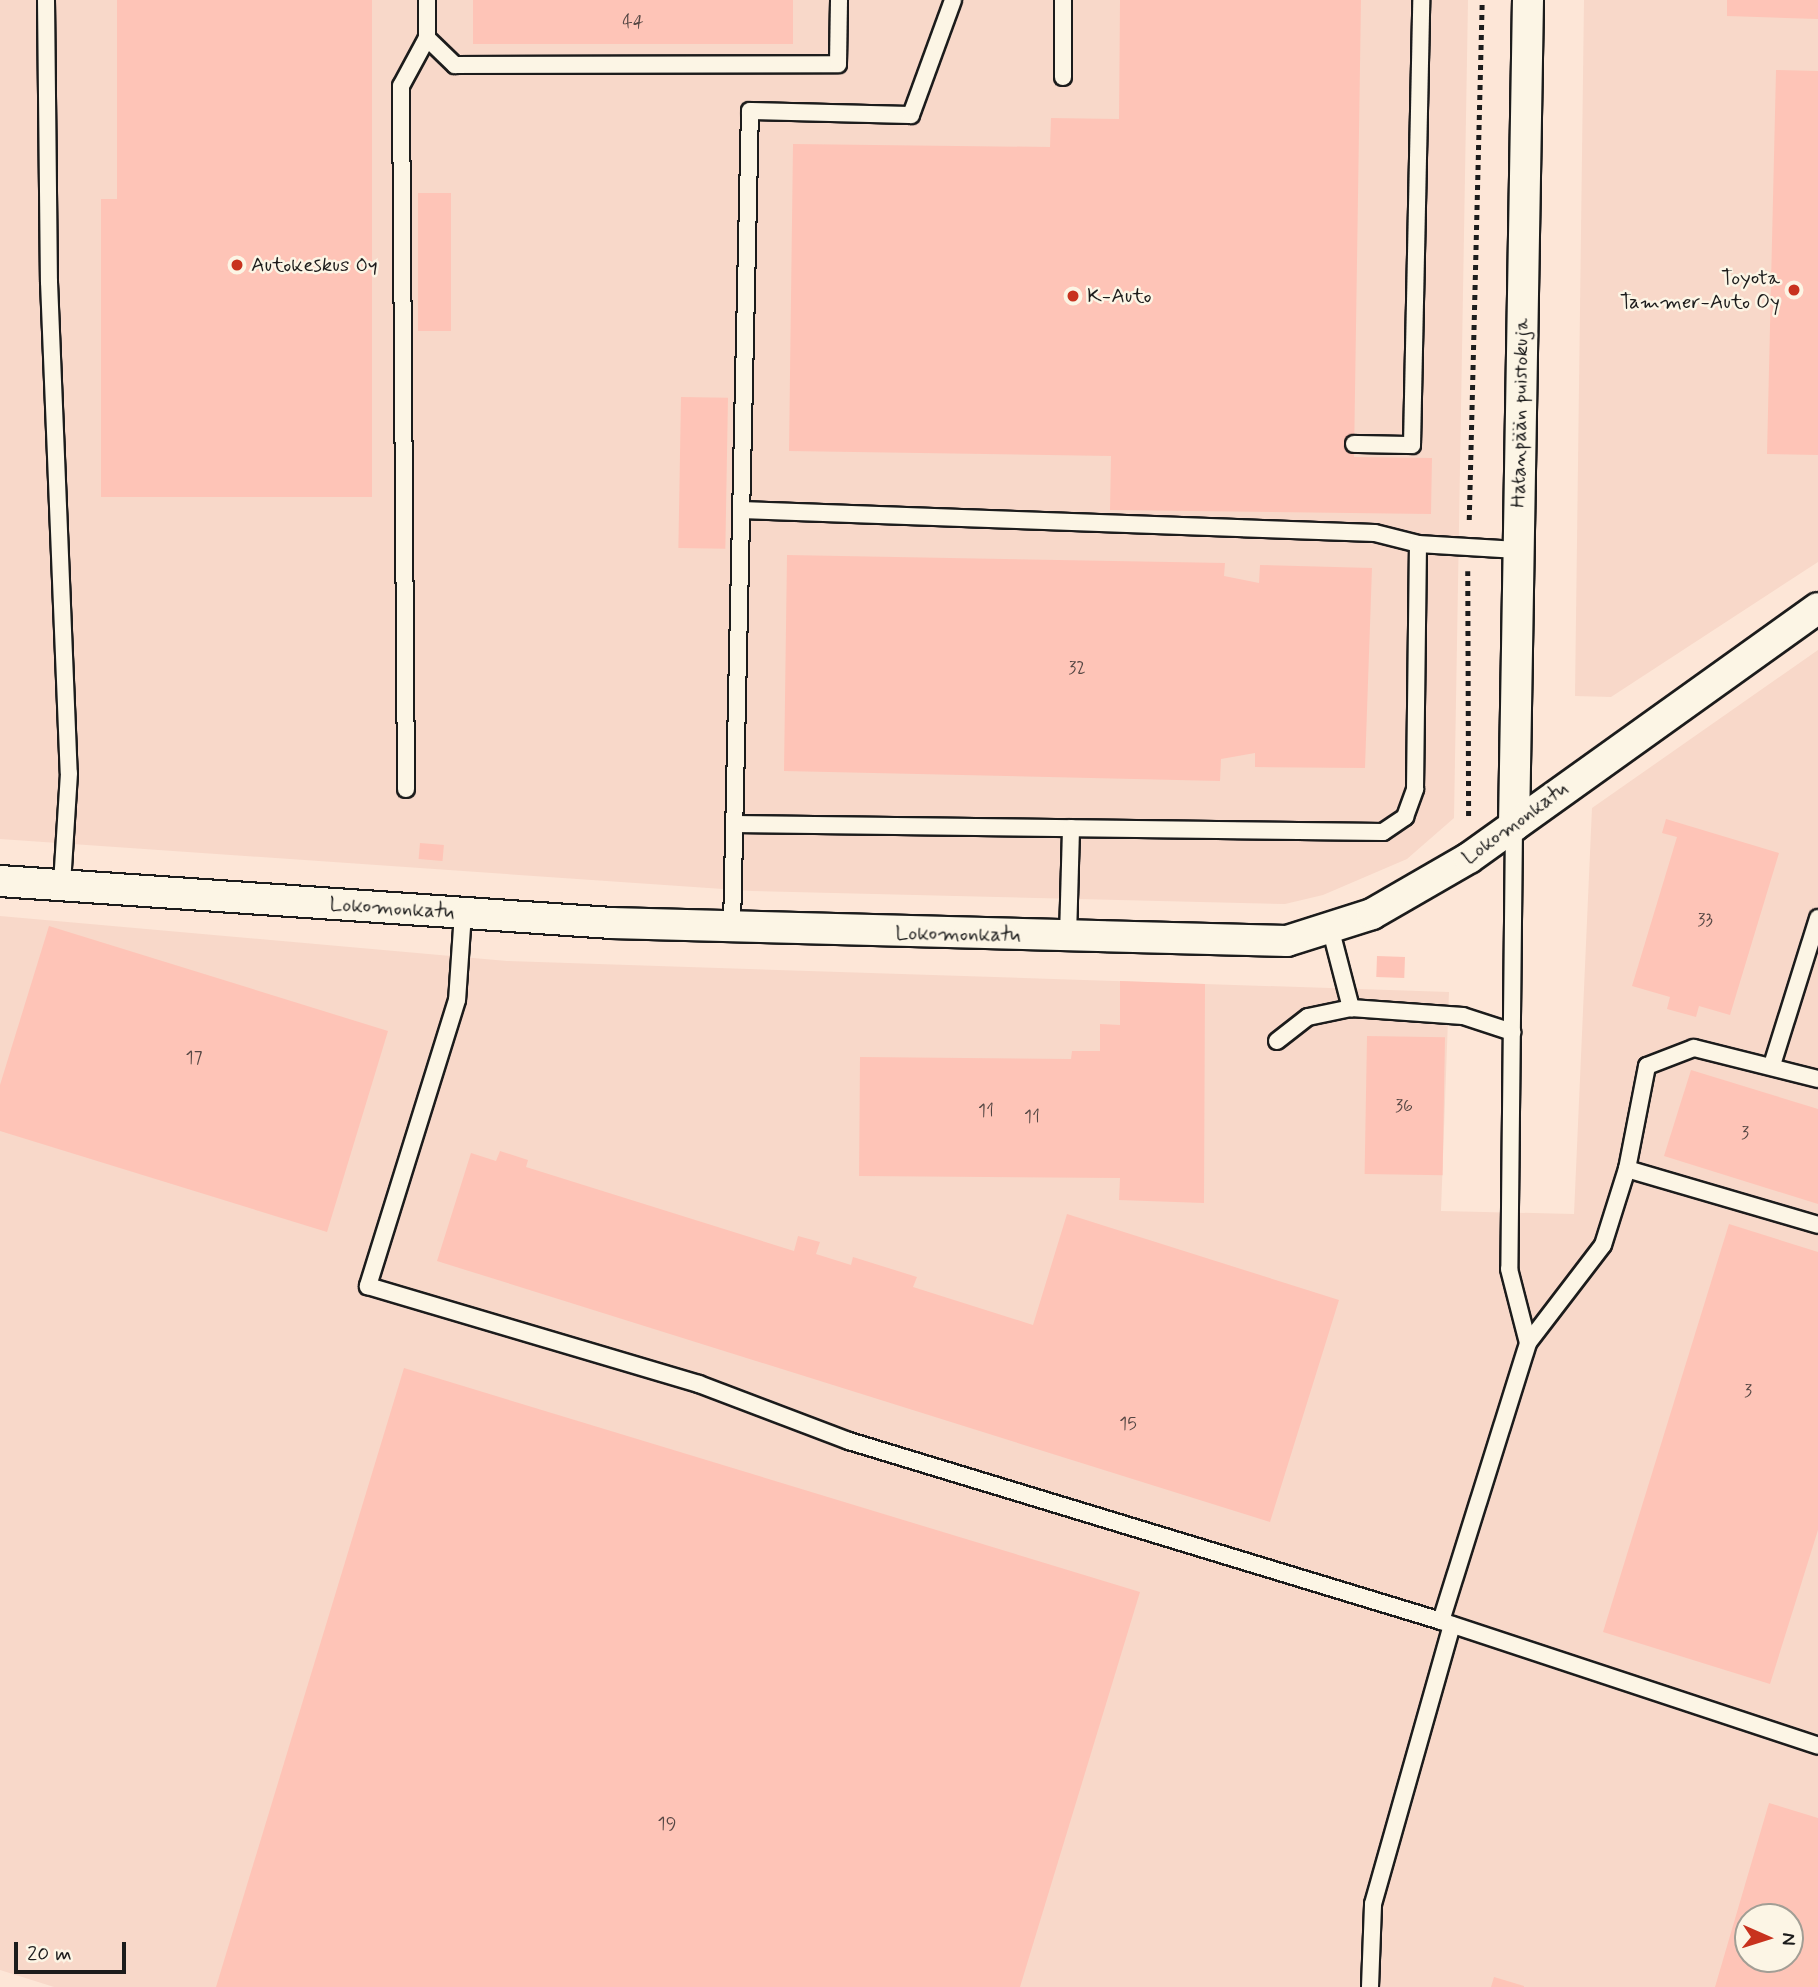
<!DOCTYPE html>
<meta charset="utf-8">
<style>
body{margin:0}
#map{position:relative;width:1818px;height:1987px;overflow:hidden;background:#fde6d7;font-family:Mynerve,sans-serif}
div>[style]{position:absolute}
.built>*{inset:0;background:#f8d8c9}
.building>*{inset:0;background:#fec4b7;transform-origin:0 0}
.path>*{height:4.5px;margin-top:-2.25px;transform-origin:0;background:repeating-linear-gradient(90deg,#1c1c1c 0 5px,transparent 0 10px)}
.roads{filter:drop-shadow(2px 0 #1c1c1c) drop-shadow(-2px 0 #1c1c1c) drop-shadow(0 2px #1c1c1c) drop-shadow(0 -2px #1c1c1c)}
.lane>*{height:16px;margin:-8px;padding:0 8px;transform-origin:8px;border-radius:8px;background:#fcf5e5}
.street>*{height:30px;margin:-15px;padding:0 15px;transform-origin:15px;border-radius:15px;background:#fcf5e5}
.dots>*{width:19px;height:19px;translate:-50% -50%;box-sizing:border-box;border:4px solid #fcf5e5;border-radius:50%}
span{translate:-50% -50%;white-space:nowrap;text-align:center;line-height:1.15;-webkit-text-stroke:5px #fcf5e5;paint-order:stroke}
.number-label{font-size:18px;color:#544643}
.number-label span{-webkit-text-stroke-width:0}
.poi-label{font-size:21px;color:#1c1c1c}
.left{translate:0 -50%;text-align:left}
.right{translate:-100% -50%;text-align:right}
.street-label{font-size:21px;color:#1c1c1c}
.north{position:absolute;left:1734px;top:1903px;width:70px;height:70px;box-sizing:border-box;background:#fcf5e5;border:2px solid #a29e95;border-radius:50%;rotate:93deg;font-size:19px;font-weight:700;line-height:28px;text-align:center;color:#1c1c1c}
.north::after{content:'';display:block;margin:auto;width:24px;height:32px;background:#c8321e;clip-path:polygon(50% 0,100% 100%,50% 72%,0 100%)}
.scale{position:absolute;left:14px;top:1942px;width:112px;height:32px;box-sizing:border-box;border:4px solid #1c1c1c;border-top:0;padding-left:9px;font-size:21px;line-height:24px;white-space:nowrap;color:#1c1c1c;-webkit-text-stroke:5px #fcf5e5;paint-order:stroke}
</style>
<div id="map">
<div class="built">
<div style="clip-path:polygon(0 0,1468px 0,1454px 818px,1407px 859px,1323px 895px,1285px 904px,752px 891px,0 839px)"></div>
<div style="clip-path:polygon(1584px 0,1818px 0,1818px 562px,1611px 697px,1575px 696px)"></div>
<div style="clip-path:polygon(evenodd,1818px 650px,1818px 1987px,54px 1987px,0 1970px,0 916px,507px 961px,1449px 992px,1441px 1211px,1574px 1214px,1592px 808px,1818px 650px,1748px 1917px,1790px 1917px,1790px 1959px,1748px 1959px,1748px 1917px)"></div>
</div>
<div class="building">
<div style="clip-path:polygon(117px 0,372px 0,372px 497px,101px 497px,101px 199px,117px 199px)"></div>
<div style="left:473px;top:0;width:320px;height:44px"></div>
<div style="clip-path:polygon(1120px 0,1361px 0,1354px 457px,1432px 458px,1431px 514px,1110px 510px,1111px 456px,789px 451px,793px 144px,1050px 147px,1051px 118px,1119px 119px)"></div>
<div style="clip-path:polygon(1727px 0,1818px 0,1818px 19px,1727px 16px)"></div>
<div style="clip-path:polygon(1776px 70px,1818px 71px,1818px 455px,1767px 454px)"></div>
<div style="left:418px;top:193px;width:33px;height:138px"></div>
<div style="left:681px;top:397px;width:47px;height:151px;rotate:1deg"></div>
<div style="clip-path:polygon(787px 555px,1225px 563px,1224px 576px,1259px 583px,1260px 565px,1372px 568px,1365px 768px,1255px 767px,1255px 753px,1221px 759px,1220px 781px,784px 771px)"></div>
<div style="clip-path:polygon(1666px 819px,1779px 853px,1730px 1015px,1699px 1006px,1696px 1017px,1667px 1009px,1670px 997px,1632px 986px,1677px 837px,1662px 833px)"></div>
<div style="left:420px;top:843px;width:24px;height:16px;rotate:5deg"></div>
<div style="clip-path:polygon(49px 926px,388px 1031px,327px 1232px,0 1131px,0 1085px)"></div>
<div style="left:1377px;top:956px;width:28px;height:21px;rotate:2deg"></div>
<div style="clip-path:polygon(1120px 981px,1205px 984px,1204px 1203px,1119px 1200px,1120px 1178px,859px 1176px,860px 1057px,1071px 1059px,1072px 1051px,1100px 1051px,1100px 1024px,1120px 1025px)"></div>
<div style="left:1367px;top:1036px;width:78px;height:138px;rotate:1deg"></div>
<div style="clip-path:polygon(1691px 1070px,1818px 1109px,1818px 1204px,1664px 1156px)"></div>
<div style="clip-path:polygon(500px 1151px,528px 1160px,526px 1167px,794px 1251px,798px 1236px,820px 1242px,816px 1254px,851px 1265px,853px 1257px,917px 1277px,913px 1287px,1033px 1325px,1067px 1214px,1339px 1300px,1270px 1522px,437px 1261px,471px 1153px,496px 1161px)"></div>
<div style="clip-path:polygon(1729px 1224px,1818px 1252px,1818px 1530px,1770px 1684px,1603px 1632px)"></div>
<div style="clip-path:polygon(404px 1368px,1140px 1592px,1020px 1987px,216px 1987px)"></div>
<div style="clip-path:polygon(evenodd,1769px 1803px,1818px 1818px,1818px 1987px,1715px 1987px,1769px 1803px,1748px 1917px,1790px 1917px,1790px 1959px,1748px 1959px,1748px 1917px)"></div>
<div style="clip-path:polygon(1494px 1977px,1524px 1986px,1524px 1987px,1491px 1987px)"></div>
</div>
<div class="path">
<div style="left:1469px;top:520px;width:520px;rotate:-88.57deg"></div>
<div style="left:1468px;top:571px;width:247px;rotate:89.8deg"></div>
</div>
<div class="roads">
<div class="lane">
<div style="left:46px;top:0;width:282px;rotate:89.4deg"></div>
<div style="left:49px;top:282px;width:491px;rotate:87.7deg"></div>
<div style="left:69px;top:773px;width:111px;rotate:93.6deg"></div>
<div style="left:427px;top:38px;width:39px;rotate:44deg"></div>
<div style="left:455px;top:65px;width:383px;rotate:-0.1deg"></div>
<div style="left:838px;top:64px;width:64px;rotate:-89.1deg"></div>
<div style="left:1063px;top:77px;width:77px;rotate:-90deg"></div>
<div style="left:1354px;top:444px;width:58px;rotate:1deg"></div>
<div style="left:1412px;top:445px;width:445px;rotate:-88.8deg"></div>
<div style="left:741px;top:510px;width:634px;rotate:2.08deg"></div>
<div style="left:1375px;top:533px;width:44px;rotate:14.3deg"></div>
<div style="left:406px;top:789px;width:703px;rotate:-90.41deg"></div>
<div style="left:401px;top:86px;width:55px;rotate:-61.6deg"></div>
<div style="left:427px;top:38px;width:38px;rotate:-90deg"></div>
<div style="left:734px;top:824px;width:649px;rotate:0.71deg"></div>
<div style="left:1383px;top:832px;width:27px;rotate:-34deg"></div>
<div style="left:1405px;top:817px;width:30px;rotate:-70deg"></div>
<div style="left:1415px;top:789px;width:245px;rotate:-89.3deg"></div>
<div style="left:1418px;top:544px;width:100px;rotate:3.4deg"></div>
<div style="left:1514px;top:826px;width:443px;rotate:90.6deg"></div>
<div style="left:1509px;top:1269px;width:76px;rotate:75.6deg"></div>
<div style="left:463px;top:913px;width:87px;rotate:93.9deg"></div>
<div style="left:457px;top:1000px;width:300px;rotate:107.3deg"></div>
<div style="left:368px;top:1286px;width:345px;rotate:16.5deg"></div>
<div style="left:699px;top:1384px;width:160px;rotate:20.8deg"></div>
<div style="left:849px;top:1441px;width:619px;rotate:16.91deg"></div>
<div style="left:1441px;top:1621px;width:397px;rotate:18.3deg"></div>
<div style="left:732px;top:927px;width:816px;rotate:-88.74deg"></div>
<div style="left:750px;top:111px;width:161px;rotate:1.4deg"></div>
<div style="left:911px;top:115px;width:122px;rotate:-69.9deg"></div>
<div style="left:1331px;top:931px;width:80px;rotate:75.4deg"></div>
<div style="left:1068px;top:937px;width:109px;rotate:-88.4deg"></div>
<div style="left:1277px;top:1041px;width:39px;rotate:-38deg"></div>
<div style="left:1308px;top:1017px;width:44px;rotate:-11.8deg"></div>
<div style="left:1351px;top:1008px;width:112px;rotate:4.1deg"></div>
<div style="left:1463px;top:1016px;width:52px;rotate:18.1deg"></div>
<div style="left:1772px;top:1065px;width:154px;rotate:-72.6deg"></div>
<div style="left:1627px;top:1169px;width:199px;rotate:16.3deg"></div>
<div style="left:1441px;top:1621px;width:291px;rotate:-72.6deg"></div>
<div style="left:1528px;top:1343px;width:123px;rotate:-52.6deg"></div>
<div style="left:1603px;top:1245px;width:80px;rotate:-72.5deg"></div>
<div style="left:1627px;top:1169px;width:105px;rotate:-79deg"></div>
<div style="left:1647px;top:1066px;width:50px;rotate:-21deg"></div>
<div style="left:1694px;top:1048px;width:128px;rotate:14deg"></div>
<div style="left:1370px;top:1987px;width:83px;rotate:-87.9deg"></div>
<div style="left:1373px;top:1904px;width:290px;rotate:-74.2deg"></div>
</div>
<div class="street">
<div style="left:1514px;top:826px;width:826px;rotate:-89.03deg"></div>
<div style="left:0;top:881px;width:612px;rotate:3.93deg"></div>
<div style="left:611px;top:923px;width:676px;rotate:1.53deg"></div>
<div style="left:1287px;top:941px;width:89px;rotate:-17.6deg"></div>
<div style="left:1372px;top:914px;width:112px;rotate:-30deg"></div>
<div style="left:1469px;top:858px;width:429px;rotate:-35.6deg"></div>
</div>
</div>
<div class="dots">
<div style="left:237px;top:265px;background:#c8321e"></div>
<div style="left:1794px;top:290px;background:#c8321e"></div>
<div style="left:1073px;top:296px;background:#c8321e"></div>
</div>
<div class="number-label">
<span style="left:633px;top:22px">44</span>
<span style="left:1077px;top:668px">32</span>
<span style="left:1705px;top:920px">33</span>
<span style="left:194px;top:1058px">17</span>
<span style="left:1404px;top:1106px">36</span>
<span style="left:986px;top:1111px">11</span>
<span style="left:1032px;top:1117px">11</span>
<span style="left:1745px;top:1133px">3</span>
<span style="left:1748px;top:1391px">3</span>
<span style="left:1128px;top:1424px">15</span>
<span style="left:667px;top:1824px">19</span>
</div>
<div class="poi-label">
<span class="left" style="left:251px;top:265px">Autokeskus Oy</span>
<span class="right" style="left:1780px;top:290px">Toyota<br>Tammer-Auto Oy</span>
<span class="left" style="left:1087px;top:296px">K-Auto</span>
</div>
<div class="street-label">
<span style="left:1520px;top:413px;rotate:-89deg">Hatanpään puistokuja</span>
<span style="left:1515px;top:823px;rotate:-36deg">Lokomonkatu</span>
<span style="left:392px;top:908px;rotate:4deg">Lokomonkatu</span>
<span style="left:958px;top:934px;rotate:1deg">Lokomonkatu</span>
</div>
<div class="north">N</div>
<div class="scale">20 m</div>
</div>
